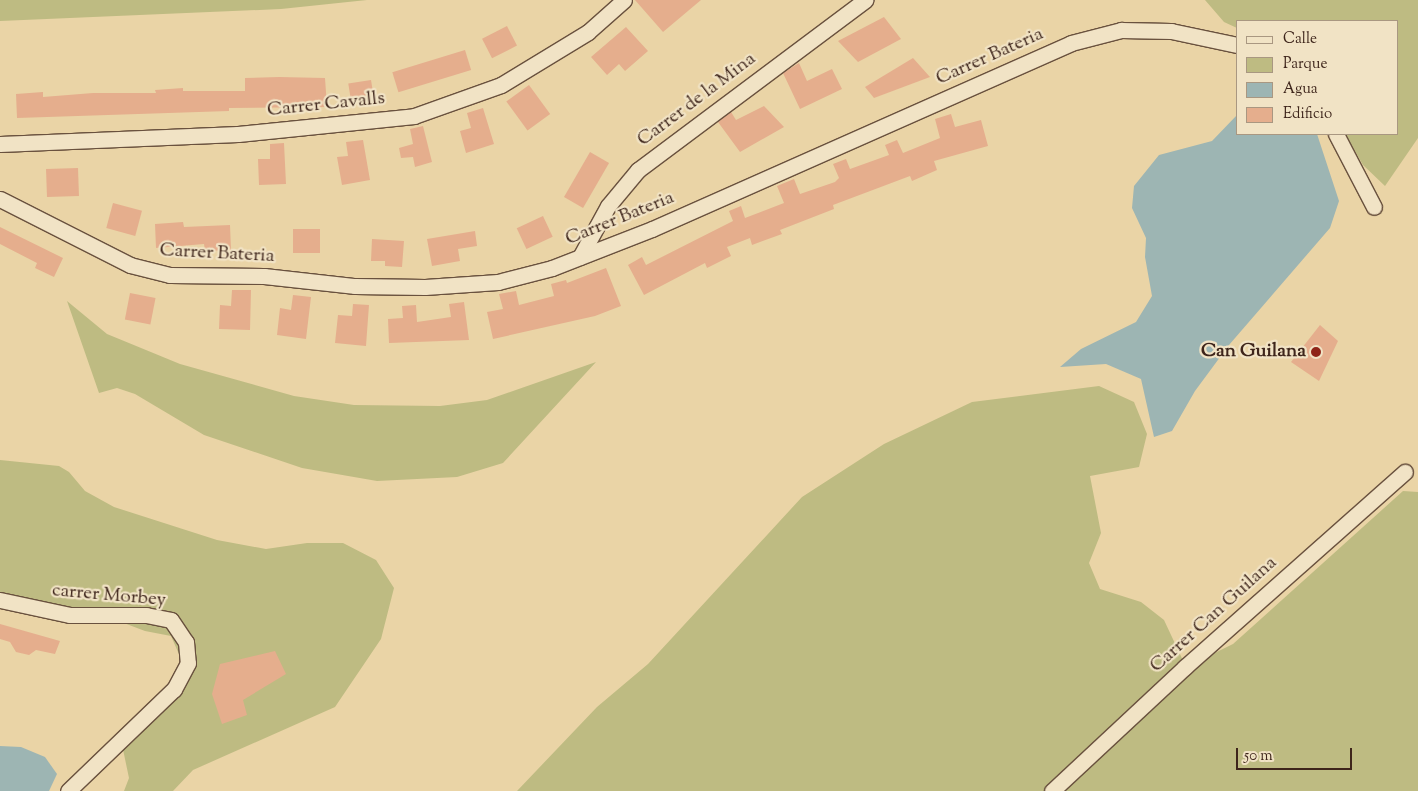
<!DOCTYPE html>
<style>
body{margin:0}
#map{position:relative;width:1418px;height:791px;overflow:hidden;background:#ead4a6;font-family:"Sorts Mill Goudy",serif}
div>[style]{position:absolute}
.green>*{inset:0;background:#bebb82}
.water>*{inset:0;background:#9db5b3}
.building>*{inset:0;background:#e5ae8d;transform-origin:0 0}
.roads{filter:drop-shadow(1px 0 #69513e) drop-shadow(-1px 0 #69513e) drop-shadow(0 1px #69513e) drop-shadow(0 -1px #69513e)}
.street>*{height:15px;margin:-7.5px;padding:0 7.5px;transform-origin:7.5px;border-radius:7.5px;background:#f1e3c5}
.dots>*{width:14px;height:14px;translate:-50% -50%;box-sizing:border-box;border:2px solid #f1e3c5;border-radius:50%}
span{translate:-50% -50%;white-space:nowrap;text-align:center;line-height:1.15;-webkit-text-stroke:4.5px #f1e3c5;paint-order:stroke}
.street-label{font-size:19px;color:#3e251b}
.poi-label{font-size:19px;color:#3e251b;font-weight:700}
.right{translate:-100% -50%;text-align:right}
.legend{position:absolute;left:1236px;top:20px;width:162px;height:115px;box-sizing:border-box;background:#f1e3c5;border:1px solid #a99781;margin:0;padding:6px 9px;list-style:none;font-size:15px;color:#3e251b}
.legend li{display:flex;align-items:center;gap:10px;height:25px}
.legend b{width:25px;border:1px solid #a99781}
.scale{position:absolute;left:1236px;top:748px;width:116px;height:22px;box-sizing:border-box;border:2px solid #3e251b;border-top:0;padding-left:6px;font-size:15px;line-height:18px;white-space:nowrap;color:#3e251b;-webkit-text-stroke:4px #f1e3c5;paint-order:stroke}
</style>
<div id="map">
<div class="green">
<div style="clip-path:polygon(0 0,367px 0,281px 9px,0 21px)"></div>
<div style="clip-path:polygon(1205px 0,1418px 0,1418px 138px,1385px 186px,1363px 165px,1345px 134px,1397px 134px,1397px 21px,1237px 21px,1237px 28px,1224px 22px)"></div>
<div style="clip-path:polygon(67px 301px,107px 334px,180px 364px,294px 396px,354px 405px,440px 406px,487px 400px,596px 362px,503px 463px,457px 477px,377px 481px,302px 468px,204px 435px,135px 394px,117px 388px,99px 393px)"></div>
<div style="clip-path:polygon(1099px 386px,1134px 402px,1147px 434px,1139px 467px,1090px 476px,1101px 533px,1089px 563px,1100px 589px,1141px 602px,1164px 620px,1186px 667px,1233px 644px,1403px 491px,1418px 492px,1418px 791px,517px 791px,597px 707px,648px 664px,802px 497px,884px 444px,972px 402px)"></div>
<div style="clip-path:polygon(0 460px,59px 466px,69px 472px,85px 491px,114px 507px,217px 540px,266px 549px,307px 543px,343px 543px,376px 560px,394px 588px,381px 639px,335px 707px,193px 770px,173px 791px,124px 791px,129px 778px,121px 740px,122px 729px,172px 689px,182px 661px,171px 636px,145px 631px,100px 614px,0 595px)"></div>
</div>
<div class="water">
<div style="clip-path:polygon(1237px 115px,1237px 134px,1317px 134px,1339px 201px,1330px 228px,1229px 345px,1195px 391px,1172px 431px,1154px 437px,1141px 379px,1106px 364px,1060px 367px,1081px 349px,1136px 322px,1152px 296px,1145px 257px,1146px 238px,1132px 208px,1134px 186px,1159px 155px,1212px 141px)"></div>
<div style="clip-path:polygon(0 746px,21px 747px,45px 757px,57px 774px,49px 791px,0 791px)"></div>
</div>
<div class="building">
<div style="clip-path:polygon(635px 0,701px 0,663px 32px)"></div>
<div style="clip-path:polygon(884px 17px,901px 39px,858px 62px,838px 41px)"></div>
<div style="left:507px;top:26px;width:22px;height:28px;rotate:63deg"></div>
<div style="clip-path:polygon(626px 27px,648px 51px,625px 71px,619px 64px,607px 75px,591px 57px)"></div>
<div style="left:465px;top:50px;width:21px;height:76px;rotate:73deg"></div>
<div style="clip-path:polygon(913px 58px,930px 77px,874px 98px,865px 87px)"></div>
<div style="clip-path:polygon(799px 63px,807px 81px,832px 69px,842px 89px,800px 109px,783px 73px)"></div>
<div style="clip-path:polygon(279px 77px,325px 78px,327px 107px,229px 108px,229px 111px,17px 118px,16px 94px,43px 92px,43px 97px,93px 93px,156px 93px,155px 90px,183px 88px,183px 91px,245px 91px,245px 78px)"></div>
<div style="left:371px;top:80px;width:20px;height:23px;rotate:81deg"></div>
<div style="left:529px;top:85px;width:36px;height:28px;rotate:54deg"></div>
<div style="clip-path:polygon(764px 106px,784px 127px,740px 152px,718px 122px,731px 112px,736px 120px)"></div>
<div style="clip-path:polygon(483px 108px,494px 144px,466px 153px,460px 131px,471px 128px,467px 113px)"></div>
<div style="clip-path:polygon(951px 114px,955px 127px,981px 120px,988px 146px,934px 161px,937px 170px,912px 181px,910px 176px,833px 205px,834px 209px,780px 230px,782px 234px,752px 245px,750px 238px,727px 247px,731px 256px,707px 268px,705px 263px,644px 295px,628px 265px,642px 257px,646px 265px,733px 221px,729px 211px,741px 206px,745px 218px,784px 203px,777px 186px,794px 179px,800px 194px,835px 182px,839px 178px,833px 164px,846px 159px,850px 169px,889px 155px,885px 145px,897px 140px,903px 153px,940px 138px,935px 119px)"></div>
<div style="clip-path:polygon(423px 126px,432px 162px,415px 167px,413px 157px,401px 158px,399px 148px,413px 144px,410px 129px)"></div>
<div style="clip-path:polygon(363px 140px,370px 180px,342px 185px,337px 157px,348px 156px,346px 142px)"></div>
<div style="clip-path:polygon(284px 143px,286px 184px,259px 185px,258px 159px,270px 159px,270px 144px)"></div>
<div style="left:590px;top:152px;width:22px;height:52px;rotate:30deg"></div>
<div style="left:78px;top:168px;width:28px;height:32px;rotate:88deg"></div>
<div style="left:113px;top:203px;width:30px;height:26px;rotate:15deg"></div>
<div style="left:543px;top:216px;width:23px;height:29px;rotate:65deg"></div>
<div style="clip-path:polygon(183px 222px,184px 227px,230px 225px,231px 250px,205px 251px,204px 244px,156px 248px,155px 224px)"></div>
<div style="clip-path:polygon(0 227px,63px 258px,54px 277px,35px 268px,37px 263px,0 244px)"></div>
<div style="left:293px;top:229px;width:27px;height:24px"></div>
<div style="clip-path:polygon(475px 231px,477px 246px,458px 249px,460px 261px,432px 266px,427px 239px)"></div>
<div style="clip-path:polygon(372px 239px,404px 241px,402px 267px,385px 266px,385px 261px,371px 261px)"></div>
<div style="clip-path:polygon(606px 268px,621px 306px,595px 316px,493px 339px,487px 312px,503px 309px,499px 294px,516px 291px,519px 305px,554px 296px,551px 284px,566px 280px,567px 283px)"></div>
<div style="clip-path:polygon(232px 290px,251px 290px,250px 330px,219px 329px,220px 305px,231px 306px)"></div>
<div style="left:130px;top:293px;width:26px;height:27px;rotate:11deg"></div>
<div style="clip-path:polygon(293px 295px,311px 297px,306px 339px,277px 335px,280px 308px,291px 310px)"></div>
<div style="clip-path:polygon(464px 302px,469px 340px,389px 343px,388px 319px,403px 318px,402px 306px,416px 305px,417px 322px,451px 317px,449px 304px)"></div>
<div style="clip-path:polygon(353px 304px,369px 305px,366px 346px,335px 343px,338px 315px,352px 316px)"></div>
<div style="clip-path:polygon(1320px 325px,1338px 341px,1319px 381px,1291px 362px)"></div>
<div style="clip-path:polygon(0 624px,60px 641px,55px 654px,36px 650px,29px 655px,16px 652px,10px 642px,0 639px)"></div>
<div style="clip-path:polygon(275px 651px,286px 674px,243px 700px,247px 715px,222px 724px,212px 694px,220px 664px)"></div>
</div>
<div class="roads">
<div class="street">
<div style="left:1336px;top:134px;width:82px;rotate:62.5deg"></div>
<div style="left:0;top:144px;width:238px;rotate:-2.4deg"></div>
<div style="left:238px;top:134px;width:177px;rotate:-5.8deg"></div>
<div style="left:414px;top:116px;width:92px;rotate:-19.6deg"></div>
<div style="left:501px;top:85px;width:102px;rotate:-31.3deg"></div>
<div style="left:588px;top:32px;width:48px;rotate:-41.6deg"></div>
<div style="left:0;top:199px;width:146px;rotate:26.9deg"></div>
<div style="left:130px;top:265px;width:41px;rotate:14deg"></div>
<div style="left:170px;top:275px;width:94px;rotate:0.6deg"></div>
<div style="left:264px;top:276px;width:92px;rotate:6.3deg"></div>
<div style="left:355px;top:286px;width:70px;rotate:0.8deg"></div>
<div style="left:425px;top:287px;width:73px;rotate:-3.9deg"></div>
<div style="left:498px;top:282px;width:56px;rotate:-14.5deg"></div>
<div style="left:552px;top:268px;width:107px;rotate:-21.3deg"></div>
<div style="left:652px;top:229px;width:458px;rotate:-23.9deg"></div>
<div style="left:1071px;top:43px;width:52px;rotate:-14.6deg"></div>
<div style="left:1121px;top:30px;width:50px;rotate:1.1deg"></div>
<div style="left:1171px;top:31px;width:67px;rotate:12deg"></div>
<div style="left:580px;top:257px;width:58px;rotate:-61.2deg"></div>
<div style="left:608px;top:206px;width:47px;rotate:-50.2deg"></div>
<div style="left:638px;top:170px;width:284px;rotate:-36.8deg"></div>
<div style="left:0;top:600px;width:72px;rotate:12.1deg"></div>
<div style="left:70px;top:615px;width:76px"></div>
<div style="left:146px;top:615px;width:25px;rotate:11deg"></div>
<div style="left:171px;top:620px;width:27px;rotate:56deg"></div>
<div style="left:186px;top:642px;width:21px;rotate:85deg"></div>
<div style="left:188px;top:663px;width:30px;rotate:118deg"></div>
<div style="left:174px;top:689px;width:147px;rotate:136.1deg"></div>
<div style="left:1052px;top:791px;width:182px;rotate:-43deg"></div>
<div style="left:1185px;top:667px;width:294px;rotate:-41.6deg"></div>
</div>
</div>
<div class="dots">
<div style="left:1316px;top:352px;background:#8f2418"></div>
</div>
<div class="street-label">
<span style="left:990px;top:57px;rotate:-24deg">Carrer Bateria</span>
<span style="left:697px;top:100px;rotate:-37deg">Carrer de la Mina</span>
<span style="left:326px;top:105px;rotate:-6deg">Carrer Cavalls</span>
<span style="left:620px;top:219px;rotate:-22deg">Carrer Bateria</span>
<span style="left:217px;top:254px;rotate:3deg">Carrer Bateria</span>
<span style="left:109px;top:596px;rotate:5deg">carrer Morbey</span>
<span style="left:1214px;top:615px;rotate:-42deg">Carrer Can Guilana</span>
</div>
<div class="poi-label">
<span class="right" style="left:1306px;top:352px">Can Guilana</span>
</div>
<ul class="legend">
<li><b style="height:6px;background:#f1e3c5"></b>Calle</li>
<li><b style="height:14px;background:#bebb82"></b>Parque</li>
<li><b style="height:14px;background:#9db5b3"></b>Agua</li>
<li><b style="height:14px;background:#e5ae8d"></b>Edificio</li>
</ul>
<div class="scale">50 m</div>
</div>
